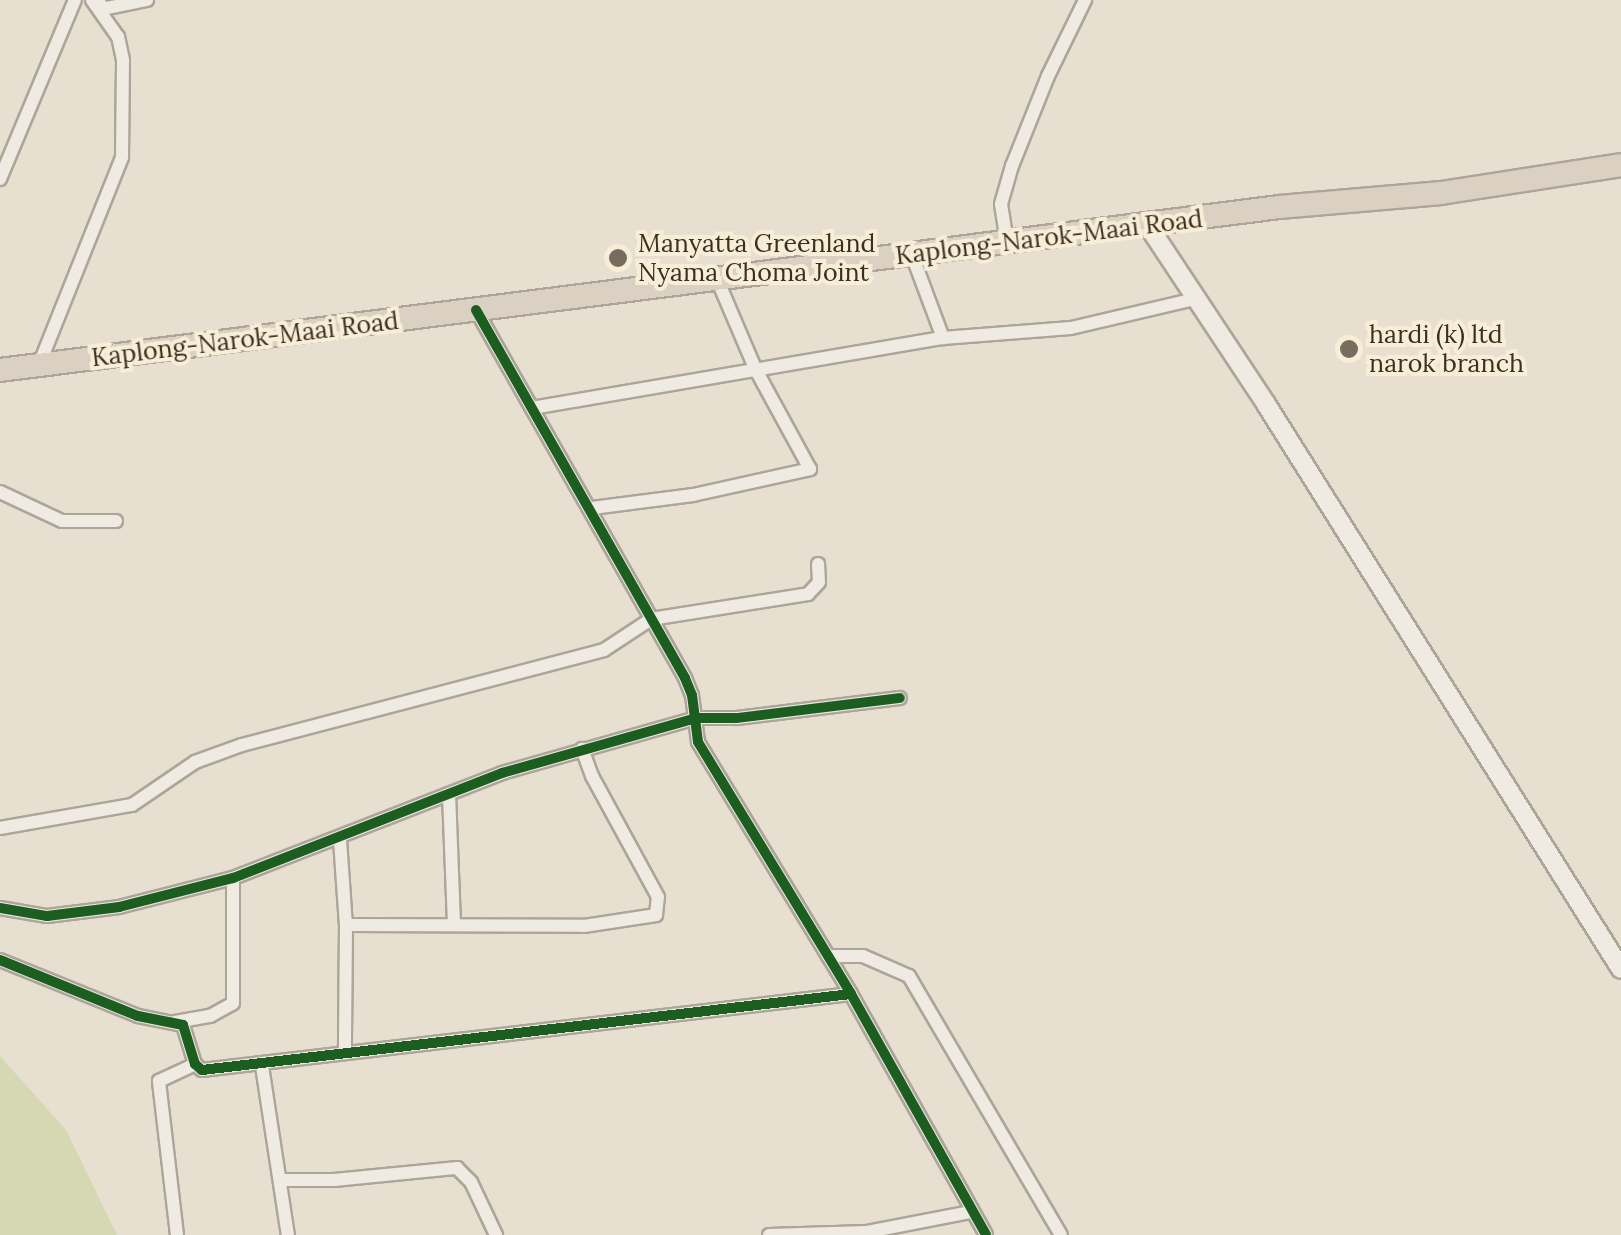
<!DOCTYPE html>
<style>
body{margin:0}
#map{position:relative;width:1621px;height:1235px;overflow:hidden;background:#e7e0d1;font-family:Lora,serif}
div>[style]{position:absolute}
.green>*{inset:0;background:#d6d7b3}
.roads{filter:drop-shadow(2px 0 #ada599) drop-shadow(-2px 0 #ada599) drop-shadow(0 2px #ada599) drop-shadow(0 -2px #ada599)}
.street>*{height:12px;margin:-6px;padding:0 6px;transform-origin:6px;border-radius:6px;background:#efebe3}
.secondary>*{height:18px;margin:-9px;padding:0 9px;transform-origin:9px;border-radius:9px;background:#efebe3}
.highway>*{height:22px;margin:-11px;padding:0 11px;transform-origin:11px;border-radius:11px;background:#dad1c2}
.cycleway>*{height:10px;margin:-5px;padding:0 5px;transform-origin:5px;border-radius:5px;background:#1b5e20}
.dots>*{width:28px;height:28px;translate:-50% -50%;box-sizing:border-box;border:5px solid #f7eed8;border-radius:50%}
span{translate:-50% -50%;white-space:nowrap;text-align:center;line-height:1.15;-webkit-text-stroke:8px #f7eed8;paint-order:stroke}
.street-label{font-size:25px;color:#3d2e20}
.poi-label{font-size:25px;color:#3d2e20}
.left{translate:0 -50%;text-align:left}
</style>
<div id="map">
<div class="green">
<div style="clip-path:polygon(0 1056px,66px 1130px,117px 1235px,0 1235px)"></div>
</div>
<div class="roads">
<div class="street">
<div style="left:100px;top:3px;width:6px;rotate:72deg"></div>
<div style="left:102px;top:9px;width:46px;rotate:-11.3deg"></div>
<div style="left:0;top:179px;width:194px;rotate:-67.3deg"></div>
<div style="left:1007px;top:242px;width:38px;rotate:-99deg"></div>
<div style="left:1001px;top:204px;width:40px;rotate:-74deg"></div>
<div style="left:1012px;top:166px;width:97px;rotate:-68.2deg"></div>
<div style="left:1048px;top:76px;width:85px;rotate:-64deg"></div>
<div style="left:912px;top:255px;width:89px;rotate:69.5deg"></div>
<div style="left:476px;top:310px;width:423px;rotate:60.4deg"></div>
<div style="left:685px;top:678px;width:18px;rotate:68deg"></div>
<div style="left:692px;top:695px;width:47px;rotate:82.7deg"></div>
<div style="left:698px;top:742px;width:295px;rotate:58.7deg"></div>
<div style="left:851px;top:994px;width:276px;rotate:60.7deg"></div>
<div style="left:39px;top:365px;width:224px;rotate:-68.2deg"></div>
<div style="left:122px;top:157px;width:97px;rotate:-89.4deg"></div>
<div style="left:123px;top:60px;width:24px;rotate:-102deg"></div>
<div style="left:118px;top:37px;width:45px;rotate:-125.1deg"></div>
<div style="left:532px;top:408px;width:417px;rotate:-9.7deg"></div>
<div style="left:943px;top:338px;width:128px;rotate:-4.5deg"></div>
<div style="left:1071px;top:328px;width:127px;rotate:-13.2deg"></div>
<div style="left:0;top:492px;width:68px;rotate:25.1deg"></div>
<div style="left:62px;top:521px;width:54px"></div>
<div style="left:592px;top:508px;width:102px;rotate:-7.3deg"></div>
<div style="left:693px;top:495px;width:120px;rotate:-12.5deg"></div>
<div style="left:810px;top:469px;width:115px;rotate:-118.6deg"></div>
<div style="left:755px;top:368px;width:97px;rotate:-113.1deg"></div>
<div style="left:449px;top:794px;width:128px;rotate:87.8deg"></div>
<div style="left:0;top:828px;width:134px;rotate:-9.9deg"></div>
<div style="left:132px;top:805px;width:76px;rotate:-34.3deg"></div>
<div style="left:195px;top:762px;width:50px;rotate:-19.9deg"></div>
<div style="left:242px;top:745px;width:374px;rotate:-14.7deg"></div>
<div style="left:604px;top:650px;width:56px;rotate:-33.4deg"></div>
<div style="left:651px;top:619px;width:159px;rotate:-9deg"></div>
<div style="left:808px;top:594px;width:16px;rotate:-47deg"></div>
<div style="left:819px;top:582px;width:18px;rotate:-93deg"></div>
<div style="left:340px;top:840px;width:85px;rotate:86deg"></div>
<div style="left:346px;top:925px;width:125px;rotate:90.5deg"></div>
<div style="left:0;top:908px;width:48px;rotate:9.7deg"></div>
<div style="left:47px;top:916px;width:73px;rotate:-7.1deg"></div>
<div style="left:119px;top:907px;width:118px;rotate:-14.3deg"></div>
<div style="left:233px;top:878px;width:289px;rotate:-21.3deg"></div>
<div style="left:502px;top:773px;width:202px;rotate:-15.8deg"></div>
<div style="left:696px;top:718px;width:41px"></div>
<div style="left:737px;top:718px;width:164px;rotate:-7deg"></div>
<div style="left:346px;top:925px;width:238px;rotate:0.2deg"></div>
<div style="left:584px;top:926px;width:73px;rotate:-8.7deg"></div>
<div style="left:656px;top:915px;width:18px;rotate:-84deg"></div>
<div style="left:658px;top:897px;width:138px;rotate:-118.6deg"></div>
<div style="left:592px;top:776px;width:29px;rotate:-110deg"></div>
<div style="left:828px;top:956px;width:35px"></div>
<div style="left:863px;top:956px;width:50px;rotate:23.5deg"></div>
<div style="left:909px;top:976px;width:300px;rotate:59.6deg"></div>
<div style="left:0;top:960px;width:149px;rotate:22.1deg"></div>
<div style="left:138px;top:1016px;width:46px;rotate:11.3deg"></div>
<div style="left:183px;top:1025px;width:41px;rotate:72.9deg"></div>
<div style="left:195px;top:1064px;width:9px;rotate:41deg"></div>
<div style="left:202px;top:1070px;width:653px;rotate:-6.68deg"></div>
<div style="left:175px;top:1022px;width:36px;rotate:-10deg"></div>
<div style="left:210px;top:1016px;width:26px;rotate:-29deg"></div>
<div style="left:233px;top:1003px;width:125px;rotate:-90deg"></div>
<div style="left:262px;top:1066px;width:171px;rotate:81.3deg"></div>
<div style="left:280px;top:1180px;width:54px"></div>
<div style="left:334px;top:1180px;width:124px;rotate:-5.6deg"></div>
<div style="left:457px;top:1168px;width:20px;rotate:45deg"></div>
<div style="left:471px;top:1182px;width:59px;rotate:64.7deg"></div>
<div style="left:177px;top:1235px;width:155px;rotate:-96.7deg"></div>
<div style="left:159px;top:1081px;width:40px;rotate:-25deg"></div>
<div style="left:769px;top:1235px;width:98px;rotate:-1.8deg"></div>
<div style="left:867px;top:1232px;width:106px;rotate:-10.9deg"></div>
</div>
<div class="secondary">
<div style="left:1147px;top:224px;width:216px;rotate:56.5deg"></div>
<div style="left:1266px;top:404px;width:667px;rotate:57.86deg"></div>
</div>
<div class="highway">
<div style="left:0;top:370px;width:1289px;rotate:-7.26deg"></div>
<div style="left:1279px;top:207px;width:163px;rotate:-4.9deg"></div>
<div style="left:1441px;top:193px;width:182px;rotate:-8.8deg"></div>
</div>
</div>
<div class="cycleway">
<div style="left:476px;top:310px;width:423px;rotate:60.4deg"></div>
<div style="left:685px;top:678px;width:18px;rotate:68deg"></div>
<div style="left:692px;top:695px;width:47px;rotate:82.7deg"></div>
<div style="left:698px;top:742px;width:295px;rotate:58.7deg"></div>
<div style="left:851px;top:994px;width:276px;rotate:60.7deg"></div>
<div style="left:0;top:908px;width:48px;rotate:9.7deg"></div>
<div style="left:47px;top:916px;width:73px;rotate:-7.1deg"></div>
<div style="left:119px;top:907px;width:118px;rotate:-14.3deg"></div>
<div style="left:233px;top:878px;width:289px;rotate:-21.3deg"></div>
<div style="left:502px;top:773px;width:202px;rotate:-15.8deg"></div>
<div style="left:696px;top:718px;width:41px"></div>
<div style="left:737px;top:718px;width:164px;rotate:-7deg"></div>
<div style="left:0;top:960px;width:149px;rotate:22.1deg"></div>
<div style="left:138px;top:1016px;width:46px;rotate:11.3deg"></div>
<div style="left:183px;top:1025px;width:41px;rotate:72.9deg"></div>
<div style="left:195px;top:1064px;width:9px;rotate:41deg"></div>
<div style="left:202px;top:1070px;width:653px;rotate:-6.68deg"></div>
</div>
<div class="dots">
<div style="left:618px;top:258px;background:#786c5e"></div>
<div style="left:1349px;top:349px;background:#786c5e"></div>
</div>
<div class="street-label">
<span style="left:1049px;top:237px;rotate:-7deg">Kaplong-Narok-Maai Road</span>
<span style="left:245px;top:339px;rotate:-7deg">Kaplong-Narok-Maai Road</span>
</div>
<div class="poi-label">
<span class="left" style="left:638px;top:258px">Manyatta Greenland<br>Nyama Choma Joint</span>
<span class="left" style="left:1369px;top:349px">hardi (k) ltd<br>narok branch</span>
</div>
</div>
